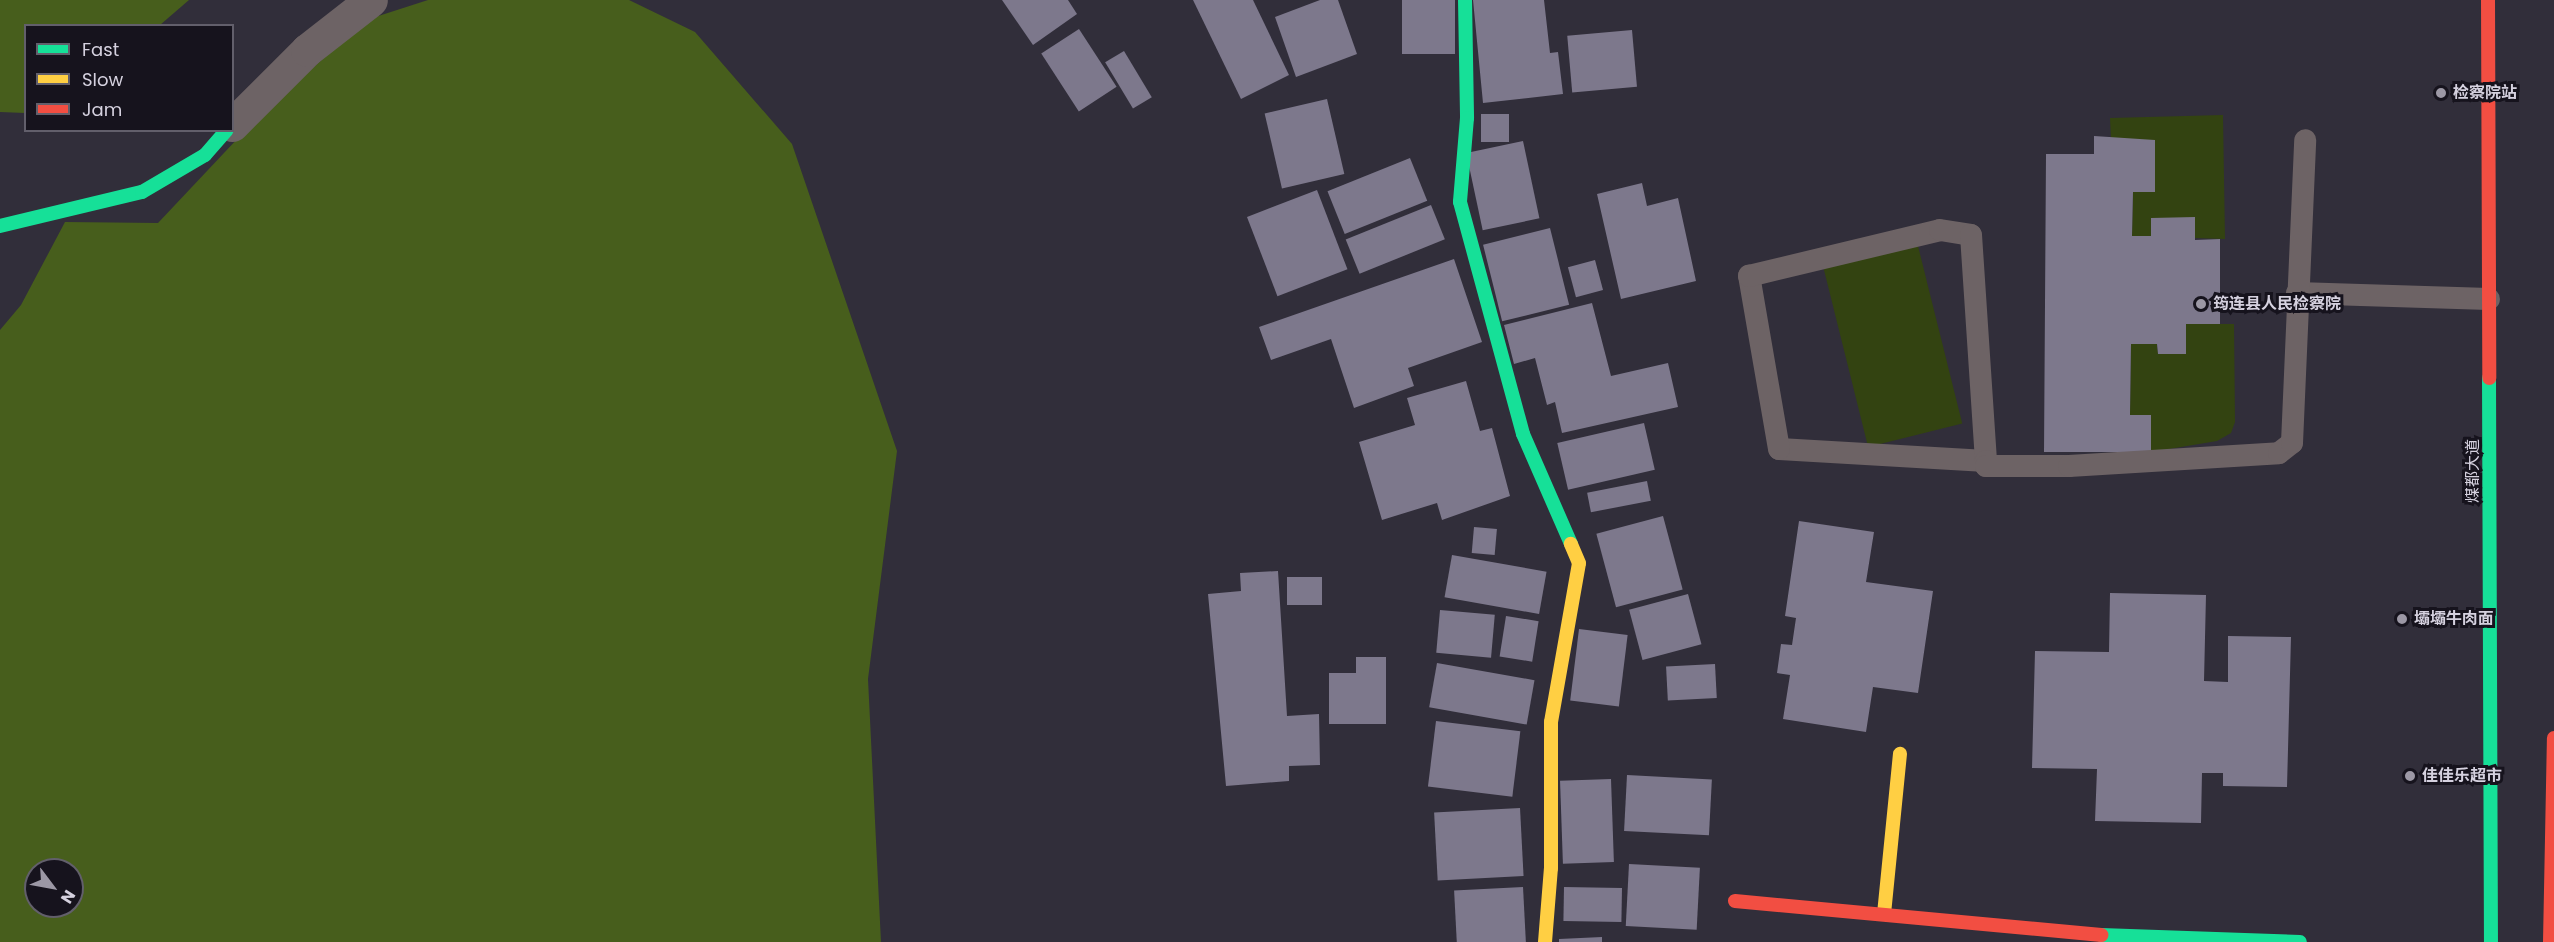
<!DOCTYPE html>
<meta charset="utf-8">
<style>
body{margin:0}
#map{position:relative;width:2554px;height:942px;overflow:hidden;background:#312e3a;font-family:Poppins,"Noto Sans SC",sans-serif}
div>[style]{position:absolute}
.green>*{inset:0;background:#334311;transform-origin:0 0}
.forest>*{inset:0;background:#475e1c}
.building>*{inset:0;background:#7d788c;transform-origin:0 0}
.lane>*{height:22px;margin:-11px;padding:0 11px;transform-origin:11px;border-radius:11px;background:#6d6365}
.street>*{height:33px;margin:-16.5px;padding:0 16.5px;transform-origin:16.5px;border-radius:16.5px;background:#6d6365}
.fast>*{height:14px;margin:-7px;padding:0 7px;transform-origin:7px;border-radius:7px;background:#16e098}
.slow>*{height:14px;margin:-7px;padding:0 7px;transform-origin:7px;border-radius:7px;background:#ffcf43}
.jam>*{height:14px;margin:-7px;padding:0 7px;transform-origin:7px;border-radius:7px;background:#f24e42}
.dots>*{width:16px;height:16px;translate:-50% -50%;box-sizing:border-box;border:3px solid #16131d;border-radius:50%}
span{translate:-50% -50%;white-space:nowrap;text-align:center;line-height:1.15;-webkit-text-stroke:6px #16131d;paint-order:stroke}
.poi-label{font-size:16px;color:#d5d1df;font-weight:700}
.left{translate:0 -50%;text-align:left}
.street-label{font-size:16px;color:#d5d1df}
.legend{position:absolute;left:24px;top:24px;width:210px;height:108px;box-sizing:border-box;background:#16131d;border:2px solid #625f6b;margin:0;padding:8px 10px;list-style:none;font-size:18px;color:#d5d1df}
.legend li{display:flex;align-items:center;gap:12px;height:30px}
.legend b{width:30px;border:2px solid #625f6b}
.north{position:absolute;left:24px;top:858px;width:60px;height:60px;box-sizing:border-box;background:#16131d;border:2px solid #625f6b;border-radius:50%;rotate:122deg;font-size:16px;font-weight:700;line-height:24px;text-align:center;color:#d5d1df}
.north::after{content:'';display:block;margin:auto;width:21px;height:27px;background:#9c98a5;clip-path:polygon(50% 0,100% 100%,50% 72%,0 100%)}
</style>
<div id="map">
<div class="green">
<div style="clip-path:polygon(2223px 115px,2225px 239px,2132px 236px,2133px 192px,2155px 191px,2155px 140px,2111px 140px,2110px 118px)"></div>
<div style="left:1917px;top:242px;width:187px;height:97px;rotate:76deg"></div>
<div style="clip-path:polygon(2186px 324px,2234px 324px,2235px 422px,2231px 433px,2217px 441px,2151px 452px,2151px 415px,2130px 415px,2131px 344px,2157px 344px,2158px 354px,2186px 354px)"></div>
</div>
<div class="forest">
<div style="clip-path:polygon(0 0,189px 0,160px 25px,26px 26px,25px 113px,0 112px)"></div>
<div style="clip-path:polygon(evenodd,428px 0,629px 0,695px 32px,792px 144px,897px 451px,868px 679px,881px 942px,0 942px,0 330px,21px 305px,65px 222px,158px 223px,256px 119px,366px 20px,428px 0,36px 870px,72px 870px,72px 906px,36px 906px,36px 870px)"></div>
</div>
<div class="building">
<div style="clip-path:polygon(1002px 0,1068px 0,1077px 14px,1033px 45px)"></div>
<div style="clip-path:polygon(1193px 0,1253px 0,1289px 75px,1241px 99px)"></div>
<div style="clip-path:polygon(1320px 0,1338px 0,1357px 54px,1296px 77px,1275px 17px)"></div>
<div style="left:1402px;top:0;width:53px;height:54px"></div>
<div style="clip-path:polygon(1473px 0,1544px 0,1550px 53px,1558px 52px,1563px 94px,1483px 103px)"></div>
<div style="left:1079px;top:29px;width:69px;height:45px;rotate:57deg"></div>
<div style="left:1632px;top:30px;width:57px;height:65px;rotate:85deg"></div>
<div style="left:1124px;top:51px;width:54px;height:22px;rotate:59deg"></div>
<div style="left:1327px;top:99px;width:77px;height:64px;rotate:77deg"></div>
<div style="left:1481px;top:114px;width:28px;height:28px"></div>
<div style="clip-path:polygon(2094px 136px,2155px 140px,2155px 192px,2133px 192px,2132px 236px,2151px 236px,2151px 218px,2195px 217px,2195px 240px,2220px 239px,2220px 324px,2186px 324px,2186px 354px,2158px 354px,2157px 344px,2131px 344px,2130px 415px,2151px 415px,2151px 452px,2044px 452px,2046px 154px,2094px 154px)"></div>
<div style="left:1523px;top:141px;width:79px;height:58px;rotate:78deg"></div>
<div style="left:1410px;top:158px;width:46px;height:89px;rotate:68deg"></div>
<div style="clip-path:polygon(1642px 183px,1647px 206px,1678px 198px,1696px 281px,1621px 299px,1597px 194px)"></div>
<div style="left:1317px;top:190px;width:85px;height:75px;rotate:69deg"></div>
<div style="left:1431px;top:205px;width:37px;height:92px;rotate:68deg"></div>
<div style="left:1550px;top:228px;width:79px;height:69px;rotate:76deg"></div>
<div style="clip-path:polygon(1454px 259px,1482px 342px,1408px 368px,1414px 386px,1354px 408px,1331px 339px,1271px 360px,1259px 327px)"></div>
<div style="left:1595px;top:260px;width:31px;height:28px;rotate:75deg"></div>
<div style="clip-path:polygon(1592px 303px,1611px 376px,1668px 363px,1678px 407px,1562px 433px,1555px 402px,1547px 405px,1535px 358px,1514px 364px,1504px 325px)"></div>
<div style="clip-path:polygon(1466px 381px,1480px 431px,1492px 428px,1510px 496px,1442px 520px,1437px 503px,1382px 520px,1359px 442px,1415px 425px,1407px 398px)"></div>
<div style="left:1644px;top:423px;width:48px;height:89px;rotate:77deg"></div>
<div style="left:1647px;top:481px;width:20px;height:61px;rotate:79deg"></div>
<div style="left:1663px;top:516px;width:76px;height:69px;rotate:75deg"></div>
<div style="clip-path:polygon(1799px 521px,1874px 532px,1866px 582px,1933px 591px,1918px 693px,1873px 687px,1866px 732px,1783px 719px,1790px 675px,1777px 673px,1781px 644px,1792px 645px,1796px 618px,1785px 616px)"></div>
<div style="left:1474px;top:527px;width:23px;height:26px;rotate:5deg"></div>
<div style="left:1452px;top:555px;width:96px;height:43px;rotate:10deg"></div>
<div style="clip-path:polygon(1278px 571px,1287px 716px,1319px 714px,1320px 765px,1289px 766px,1289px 781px,1226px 786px,1208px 594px,1241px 591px,1240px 573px)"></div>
<div style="left:1287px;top:577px;width:35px;height:28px"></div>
<div style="clip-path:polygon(2110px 593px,2206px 595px,2204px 681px,2228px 682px,2228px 636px,2291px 637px,2287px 787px,2223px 786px,2223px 773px,2202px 773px,2201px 823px,2095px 821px,2097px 769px,2032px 768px,2035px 651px,2109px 652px)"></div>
<div style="left:1688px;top:594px;width:52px;height:61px;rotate:75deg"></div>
<div style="left:1440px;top:610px;width:55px;height:43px;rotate:5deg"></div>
<div style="left:1506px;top:616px;width:33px;height:41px;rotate:9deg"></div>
<div style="left:1579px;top:629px;width:49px;height:72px;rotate:7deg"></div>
<div style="clip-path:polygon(1356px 657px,1386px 657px,1386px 724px,1329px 724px,1329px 673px,1356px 673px)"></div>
<div style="left:1437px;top:663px;width:99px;height:45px;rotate:10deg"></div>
<div style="left:1715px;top:664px;width:34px;height:49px;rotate:87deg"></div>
<div style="left:1436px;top:721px;width:85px;height:66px;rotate:7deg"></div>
<div style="left:1627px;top:775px;width:85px;height:56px;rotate:3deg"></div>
<div style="left:1611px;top:779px;width:83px;height:51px;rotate:88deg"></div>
<div style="left:1520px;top:808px;width:68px;height:86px;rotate:87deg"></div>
<div style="left:1629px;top:864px;width:71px;height:62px;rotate:3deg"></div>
<div style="left:1523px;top:887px;width:55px;height:69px;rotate:87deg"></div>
<div style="left:1564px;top:887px;width:58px;height:34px;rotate:1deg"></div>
<div style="clip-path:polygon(1602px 937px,1602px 942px,1559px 942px,1559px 939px)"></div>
</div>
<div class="lane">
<div style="left:2297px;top:293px;width:192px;rotate:1.8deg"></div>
<div style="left:1986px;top:461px;width:207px;rotate:-176.7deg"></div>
<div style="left:1779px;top:449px;width:176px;rotate:-99.8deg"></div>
<div style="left:1749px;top:276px;width:196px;rotate:-13.5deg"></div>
<div style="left:1940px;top:230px;width:31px;rotate:9deg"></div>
<div style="left:1971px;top:235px;width:226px;rotate:86.2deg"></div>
<div style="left:1986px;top:461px;width:5px;rotate:90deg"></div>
<div style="left:1986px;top:466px;width:83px"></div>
<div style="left:2069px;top:466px;width:210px;rotate:-3.5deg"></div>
<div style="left:2279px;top:453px;width:16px;rotate:-38deg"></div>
<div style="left:2292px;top:443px;width:303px;rotate:-87.5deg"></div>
</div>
<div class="street">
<div style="left:232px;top:125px;width:106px;rotate:-45deg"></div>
<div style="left:307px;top:50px;width:81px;rotate:-38deg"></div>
</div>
<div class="fast">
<div style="left:1465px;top:0;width:118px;rotate:89deg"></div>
<div style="left:1467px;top:118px;width:84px;rotate:94.8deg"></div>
<div style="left:1460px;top:202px;width:240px;rotate:74.8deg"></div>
<div style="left:1523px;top:434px;width:120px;rotate:66.4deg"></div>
<div style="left:0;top:226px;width:146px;rotate:-13.5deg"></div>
<div style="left:142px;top:192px;width:73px;rotate:-30.4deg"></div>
<div style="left:205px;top:155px;width:33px;rotate:-49deg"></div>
<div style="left:2489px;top:378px;width:564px;rotate:89.8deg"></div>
<div style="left:2101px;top:935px;width:199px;rotate:2deg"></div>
</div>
<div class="slow">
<div style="left:1884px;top:914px;width:161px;rotate:-84.3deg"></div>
<div style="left:1545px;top:942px;width:74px;rotate:-85.4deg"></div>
<div style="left:1551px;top:868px;width:146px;rotate:-90deg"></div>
<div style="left:1551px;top:722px;width:161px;rotate:-80deg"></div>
<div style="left:1579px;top:563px;width:21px;rotate:-113deg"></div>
</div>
<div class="jam">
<div style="left:2488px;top:0;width:378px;rotate:89.8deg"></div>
<div style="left:1735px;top:901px;width:368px;rotate:5.3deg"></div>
<div style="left:2550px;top:942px;width:204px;rotate:-88.9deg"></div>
</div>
<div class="dots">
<div style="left:2441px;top:93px;background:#9c98a5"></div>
<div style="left:2201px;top:304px;background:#9c98a5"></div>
<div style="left:2402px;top:619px;background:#9c98a5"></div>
<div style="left:2410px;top:776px;background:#9c98a5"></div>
</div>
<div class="poi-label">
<span class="left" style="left:2453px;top:93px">检察院站</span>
<span class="left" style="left:2213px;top:304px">筠连县人民检察院</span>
<span class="left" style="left:2414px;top:619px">壩壩牛肉面</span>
<span class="left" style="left:2422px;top:776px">佳佳乐超市</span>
</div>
<div class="street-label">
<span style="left:2473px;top:471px;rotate:-90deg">煤都大道</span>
</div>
<ul class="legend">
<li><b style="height:8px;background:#16e098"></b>Fast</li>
<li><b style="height:8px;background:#ffcf43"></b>Slow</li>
<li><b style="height:8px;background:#f24e42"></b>Jam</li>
</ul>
<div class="north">N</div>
</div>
